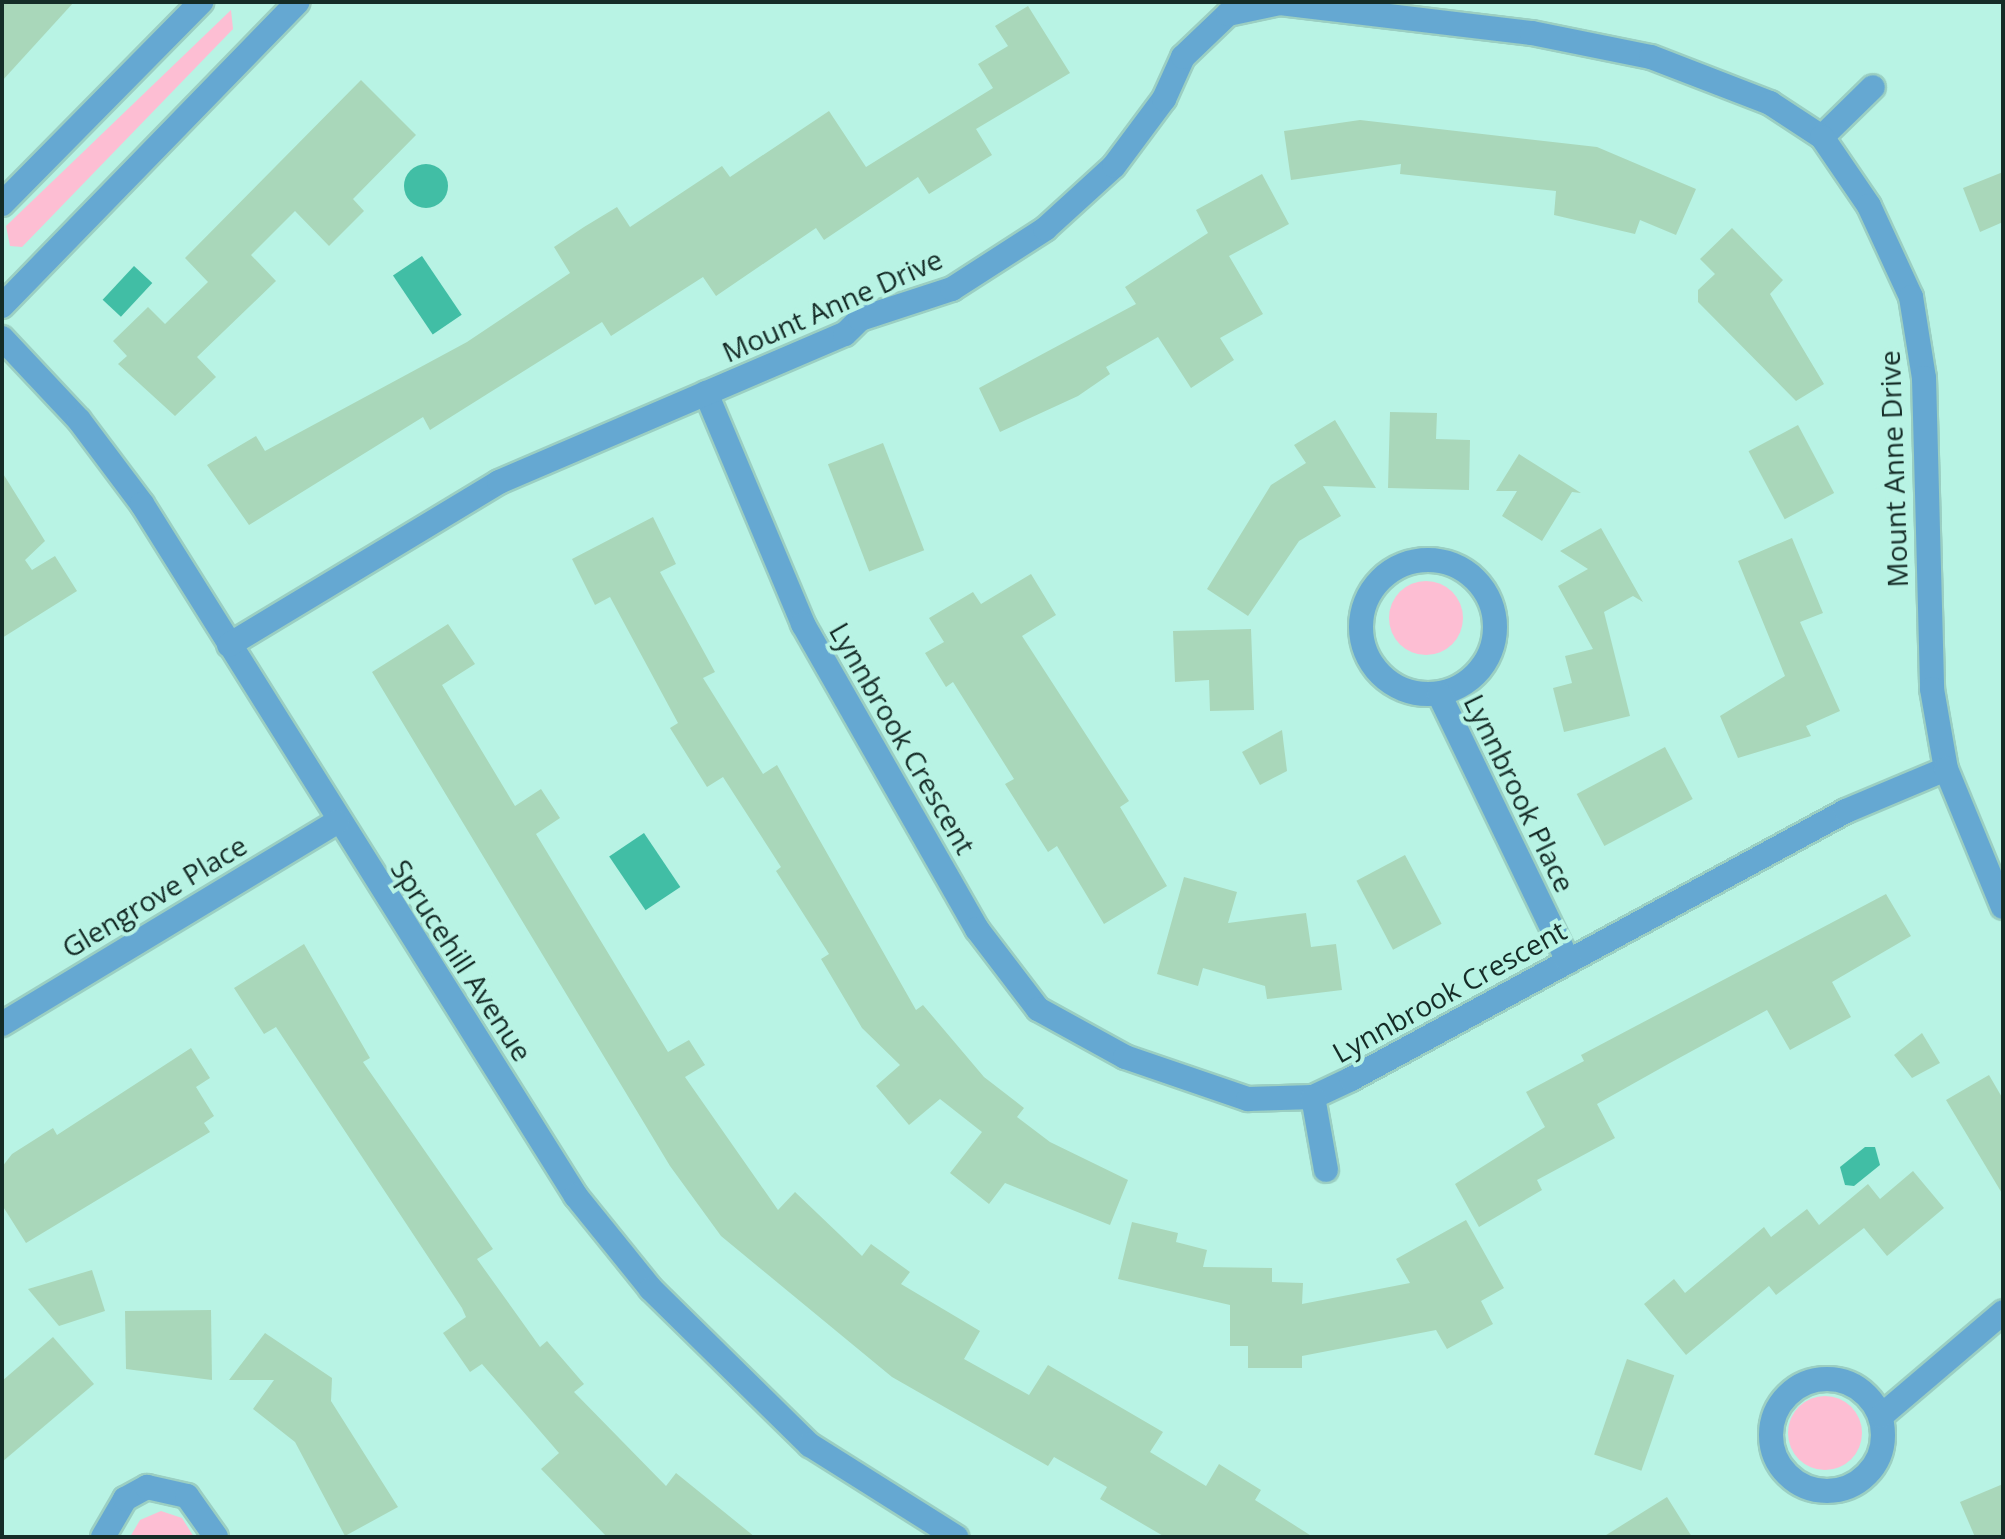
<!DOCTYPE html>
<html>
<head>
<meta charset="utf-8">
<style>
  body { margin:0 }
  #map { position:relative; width:2005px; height:1539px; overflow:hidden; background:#b8f3e4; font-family:"Open Sans",sans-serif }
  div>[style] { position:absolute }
  .green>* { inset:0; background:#fdbed3 }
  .round { border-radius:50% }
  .water>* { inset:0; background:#41bea5; transform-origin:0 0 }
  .building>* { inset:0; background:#a9d7ba; transform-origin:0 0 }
  .roads { filter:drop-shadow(2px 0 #9bcfc2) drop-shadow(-2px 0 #9bcfc2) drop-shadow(0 2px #9bcfc2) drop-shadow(0 -2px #9bcfc2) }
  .minor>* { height:24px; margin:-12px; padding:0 12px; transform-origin:12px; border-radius:12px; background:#65a8d2 }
  .minor>.ring { margin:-12px; padding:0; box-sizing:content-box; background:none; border:24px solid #65a8d2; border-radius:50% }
  span { translate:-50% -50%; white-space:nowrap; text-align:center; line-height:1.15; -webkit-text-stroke:8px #b8f3e4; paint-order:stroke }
  .street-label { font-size:28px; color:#152c27 }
  .frame { position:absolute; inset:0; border:4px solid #152c27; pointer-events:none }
</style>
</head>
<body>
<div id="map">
  <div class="green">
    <i style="clip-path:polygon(231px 10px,233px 29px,22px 247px,10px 246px,6px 226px)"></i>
    <i class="round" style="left:1389px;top:581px;width:74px;height:74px"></i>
    <i class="round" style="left:1788px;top:1396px;width:74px;height:74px"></i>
    <i style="clip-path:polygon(161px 1511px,182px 1518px,194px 1537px,130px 1537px,140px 1520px)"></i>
  </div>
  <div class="water">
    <i class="round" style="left:404px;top:164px;width:44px;height:44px"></i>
    <i style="left:422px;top:256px;width:71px;height:35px;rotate:56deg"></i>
    <i style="left:134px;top:266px;width:25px;height:46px;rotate:43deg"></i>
    <i style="left:644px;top:833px;width:65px;height:42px;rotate:56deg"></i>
    <i style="clip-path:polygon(1865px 1147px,1875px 1147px,1880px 1165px,1854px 1186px,1845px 1185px,1840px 1167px)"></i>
  </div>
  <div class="building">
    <i style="clip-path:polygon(2px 2px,74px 2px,2px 81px)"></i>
    <i style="clip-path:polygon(1028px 6px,1070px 73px,976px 129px,992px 155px,929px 194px,918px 177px,824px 240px,816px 228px,716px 296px,703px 277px,611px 336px,602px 322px,430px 430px,423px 417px,249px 525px,207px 465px,256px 436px,265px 451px,467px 342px,570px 273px,554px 247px,584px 227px,617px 207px,630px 227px,722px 166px,730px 177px,829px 111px,866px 167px,993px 88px,978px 64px,1008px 46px,995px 26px)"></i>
    <i style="clip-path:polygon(361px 80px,416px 135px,353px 199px,364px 211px,329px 246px,295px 211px,251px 255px,276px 281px,197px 357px,216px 377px,175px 416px,118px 364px,127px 356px,113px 341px,148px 307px,165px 324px,208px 282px,185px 258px)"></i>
    <i style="clip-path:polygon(1360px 120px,1597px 147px,1696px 189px,1676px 235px,1640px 220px,1635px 234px,1554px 215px,1556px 191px,1400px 174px,1401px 164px,1291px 180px,1284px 131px)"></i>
    <i style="clip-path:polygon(2003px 172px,2003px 222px,1980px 232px,1963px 188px)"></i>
    <i style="clip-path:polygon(1262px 174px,1289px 224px,1229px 256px,1263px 314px,1220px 338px,1234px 360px,1191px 388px,1158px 337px,1106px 367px,1110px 374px,1078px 396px,1000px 432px,979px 388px,1136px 304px,1125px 287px,1208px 233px,1196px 210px)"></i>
    <i style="clip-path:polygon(1732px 228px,1783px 280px,1770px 294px,1824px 384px,1796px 401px,1698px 302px,1698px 290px,1715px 274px,1700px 259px)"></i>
    <i style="clip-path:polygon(1390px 412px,1437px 413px,1436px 439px,1470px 440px,1469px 490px,1388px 488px)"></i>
    <i style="clip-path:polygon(1335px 420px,1376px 488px,1323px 486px,1341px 516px,1299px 541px,1248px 616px,1207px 589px,1271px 485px,1306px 463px,1294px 445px)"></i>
    <i style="left:1798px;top:425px;width:77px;height:56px;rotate:62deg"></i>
    <i style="left:883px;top:443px;width:115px;height:59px;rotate:69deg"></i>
    <i style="clip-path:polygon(1519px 454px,1581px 493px,1572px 492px,1542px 541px,1502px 516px,1517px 491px,1496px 491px)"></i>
    <i style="clip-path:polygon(2px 472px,45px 541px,25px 560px,32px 570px,55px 556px,77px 591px,2px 638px)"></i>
    <i style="clip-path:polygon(653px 517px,676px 564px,660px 572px,715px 672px,703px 678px,763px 774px,777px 765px,916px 1010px,923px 1005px,984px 1077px,1024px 1108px,1017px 1117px,1050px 1142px,1128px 1180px,1110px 1225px,1005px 1183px,989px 1204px,950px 1173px,982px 1132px,940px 1099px,909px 1125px,876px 1086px,900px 1065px,862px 1028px,821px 959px,829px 954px,776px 871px,781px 867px,723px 777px,707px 787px,670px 728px,678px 723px,610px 597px,595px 605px,572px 559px)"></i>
    <i style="clip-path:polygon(1601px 528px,1643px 602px,1633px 596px,1604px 612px,1630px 716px,1564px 732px,1553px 688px,1572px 683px,1565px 656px,1593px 649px,1558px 586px,1588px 569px,1560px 551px)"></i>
    <i style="clip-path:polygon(1792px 538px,1823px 613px,1800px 622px,1840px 711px,1806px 726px,1811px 736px,1738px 758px,1720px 716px,1785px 676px,1738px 561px)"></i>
    <i style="clip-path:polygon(1031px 574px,1056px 615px,1022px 636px,1129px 801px,1120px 807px,1167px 886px,1104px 924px,1057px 846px,1048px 852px,1005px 784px,1014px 779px,953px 682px,946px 687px,925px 653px,944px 642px,929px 618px,973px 592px,981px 604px)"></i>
    <i style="clip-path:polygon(448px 624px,475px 664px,442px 685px,515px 806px,541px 789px,560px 818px,536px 834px,668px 1052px,689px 1040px,705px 1065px,685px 1077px,778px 1210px,795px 1192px,862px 1256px,871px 1244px,910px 1272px,901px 1284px,980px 1331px,964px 1359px,1029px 1395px,1048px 1365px,1163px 1432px,1150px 1452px,1206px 1486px,1219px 1464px,1261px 1490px,1255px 1500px,1313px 1537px,1165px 1537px,1100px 1499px,1107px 1487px,1054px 1457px,1048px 1466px,892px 1377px,721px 1236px,670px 1166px,372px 672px)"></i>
    <i style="clip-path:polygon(1251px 629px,1254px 710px,1210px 711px,1209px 680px,1175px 682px,1173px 631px)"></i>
    <i style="clip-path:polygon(1282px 730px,1287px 771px,1260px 785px,1242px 752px)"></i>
    <i style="left:1665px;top:747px;width:59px;height:100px;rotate:62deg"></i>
    <i style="left:1405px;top:855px;width:78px;height:55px;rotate:62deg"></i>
    <i style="clip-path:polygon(1184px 877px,1237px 892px,1228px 923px,1306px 913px,1311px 947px,1336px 944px,1342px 990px,1267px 999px,1265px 986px,1203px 968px,1198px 986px,1157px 974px)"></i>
    <i style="clip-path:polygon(1886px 894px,1911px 936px,1832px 982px,1851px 1017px,1790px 1050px,1767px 1010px,1670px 1063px,1597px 1104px,1615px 1138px,1537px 1180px,1542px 1190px,1479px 1227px,1455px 1184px,1545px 1127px,1526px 1092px,1584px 1061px,1581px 1055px)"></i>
    <i style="clip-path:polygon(304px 944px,370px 1058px,363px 1062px,493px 1249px,477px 1259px,540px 1347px,547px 1341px,584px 1384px,574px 1392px,666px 1486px,676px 1473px,755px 1537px,607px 1537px,541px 1469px,559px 1453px,482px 1364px,470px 1372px,443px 1333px,466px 1317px,462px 1308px,276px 1027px,264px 1034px,234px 988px)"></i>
    <i style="clip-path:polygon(1922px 1033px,1940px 1063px,1912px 1078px,1894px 1055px)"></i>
    <i style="clip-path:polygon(191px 1048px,210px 1078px,196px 1087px,214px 1116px,204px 1123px,210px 1132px,26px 1243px,2px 1205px,2px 1167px,12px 1154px,53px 1128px,57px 1135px)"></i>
    <i style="clip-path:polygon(1989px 1075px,2003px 1099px,2003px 1195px,1946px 1100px)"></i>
    <i style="clip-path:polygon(1913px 1171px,1944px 1208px,1887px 1256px,1864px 1228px,1776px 1295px,1769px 1286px,1686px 1355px,1644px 1304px,1674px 1279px,1685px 1293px,1764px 1227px,1771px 1237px,1807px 1209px,1819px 1225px,1868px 1184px,1880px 1199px)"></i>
    <i style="clip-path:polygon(1466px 1220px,1504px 1288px,1481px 1301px,1493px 1324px,1447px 1349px,1436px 1330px,1302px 1356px,1302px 1368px,1248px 1368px,1248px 1346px,1230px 1346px,1230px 1305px,1118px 1279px,1132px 1222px,1178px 1233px,1176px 1242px,1207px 1250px,1203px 1267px,1272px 1268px,1272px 1282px,1303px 1283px,1302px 1304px,1410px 1283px,1396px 1259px)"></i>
    <i style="clip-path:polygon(92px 1270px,105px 1311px,59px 1326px,28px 1289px)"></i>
    <i style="clip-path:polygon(211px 1310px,212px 1380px,126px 1369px,125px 1311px)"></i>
    <i style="clip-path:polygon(265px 1333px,332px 1378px,331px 1401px,398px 1507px,345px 1536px,295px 1442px,253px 1409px,274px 1380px,229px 1380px)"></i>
    <i style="clip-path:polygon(53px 1337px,94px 1384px,2px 1462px,2px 1381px)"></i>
    <i style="left:1627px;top:1359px;width:50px;height:101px;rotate:19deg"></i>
    <i style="clip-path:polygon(2003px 1484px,2003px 1537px,1975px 1537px,1960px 1502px)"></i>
    <i style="clip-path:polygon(1667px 1497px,1692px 1537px,1603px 1537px)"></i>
  </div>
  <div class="roads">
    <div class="minor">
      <i style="left:1822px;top:137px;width:71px;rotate:-44.4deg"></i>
      <i style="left:2px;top:204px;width:284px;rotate:-45.4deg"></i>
      <i style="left:2px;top:306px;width:424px;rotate:-45.8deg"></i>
      <i style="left:2px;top:338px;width:112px;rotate:46.8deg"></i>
      <i style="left:79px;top:420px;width:105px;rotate:53.1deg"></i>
      <i style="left:142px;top:504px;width:817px;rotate:57.91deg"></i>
      <i style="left:576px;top:1196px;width:119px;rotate:51.1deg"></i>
      <i style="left:651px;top:1289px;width:223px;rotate:44.5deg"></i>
      <i style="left:810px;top:1445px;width:173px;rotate:32.2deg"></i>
      <i style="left:706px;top:393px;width:251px;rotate:67.2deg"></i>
      <i style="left:803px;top:624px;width:351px;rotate:60.3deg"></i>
      <i style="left:977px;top:929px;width:101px;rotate:52.7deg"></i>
      <i style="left:1038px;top:1009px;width:99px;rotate:28.9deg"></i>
      <i style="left:1125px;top:1057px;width:130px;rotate:18.9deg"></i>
      <i style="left:1248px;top:1099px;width:65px;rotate:-1.8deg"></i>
      <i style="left:1313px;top:1097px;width:42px;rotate:-25.3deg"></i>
      <i style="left:1351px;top:1079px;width:563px;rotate:-28.43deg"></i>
      <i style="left:1846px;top:811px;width:108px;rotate:-22.8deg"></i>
      <i class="ring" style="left:1361px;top:560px;width:110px;height:110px"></i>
      <i style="left:229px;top:645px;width:315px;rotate:-31.1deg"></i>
      <i style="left:499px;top:482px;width:376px;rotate:-23.2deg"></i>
      <i style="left:845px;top:334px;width:21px;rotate:-45deg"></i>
      <i style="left:860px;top:319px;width:97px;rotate:-18.1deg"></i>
      <i style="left:952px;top:289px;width:111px;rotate:-32.8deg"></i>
      <i style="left:1045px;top:229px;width:93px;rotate:-42.4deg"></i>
      <i style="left:1114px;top:166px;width:84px;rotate:-53.3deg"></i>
      <i style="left:1164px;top:99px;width:46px;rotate:-65.7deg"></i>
      <i style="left:1183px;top:57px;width:62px;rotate:-43.7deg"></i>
      <i style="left:1228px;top:14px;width:53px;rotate:-11.9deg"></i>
      <i style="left:1280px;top:3px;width:254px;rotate:6.8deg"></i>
      <i style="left:1532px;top:33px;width:121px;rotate:11.4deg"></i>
      <i style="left:1651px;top:57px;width:128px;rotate:21.1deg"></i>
      <i style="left:1770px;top:103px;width:62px;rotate:33.2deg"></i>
      <i style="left:1822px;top:137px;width:83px;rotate:55.7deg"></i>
      <i style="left:1869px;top:206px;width:100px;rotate:65.2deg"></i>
      <i style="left:1911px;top:297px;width:82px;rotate:80.9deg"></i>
      <i style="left:1924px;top:378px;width:311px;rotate:88.5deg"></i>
      <i style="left:1932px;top:689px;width:81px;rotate:80.1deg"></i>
      <i style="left:1946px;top:769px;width:149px;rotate:67.6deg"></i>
      <i style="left:1439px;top:694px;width:297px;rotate:64.2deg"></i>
      <i style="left:2px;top:1024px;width:391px;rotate:-31.1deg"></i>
      <i style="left:1313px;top:1097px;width:74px;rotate:79.9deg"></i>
      <i class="ring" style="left:1771px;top:1379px;width:88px;height:88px"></i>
      <i style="left:1881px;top:1416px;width:160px;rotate:-40.4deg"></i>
      <i style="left:103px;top:1537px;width:44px;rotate:-59.9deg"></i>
      <i style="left:125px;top:1499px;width:25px;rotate:-29deg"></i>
      <i style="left:147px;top:1487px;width:41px;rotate:12.7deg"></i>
      <i style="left:187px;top:1496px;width:50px;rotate:54.7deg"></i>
    </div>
  </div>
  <div class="street-label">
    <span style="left:832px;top:305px;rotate:-24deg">Mount Anne Drive</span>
    <span style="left:1893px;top:469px;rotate:-92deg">Mount Anne Drive</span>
    <span style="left:903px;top:738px;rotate:60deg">Lynnbrook Crescent</span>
    <span style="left:1520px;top:793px;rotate:64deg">Lynnbrook Place</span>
    <span style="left:154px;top:896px;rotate:-31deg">Glengrove Place</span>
    <span style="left:462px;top:960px;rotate:57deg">Sprucehill Avenue</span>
    <span style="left:1449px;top:991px;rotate:-29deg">Lynnbrook Crescent</span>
  </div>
  <div class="frame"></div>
</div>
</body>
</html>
